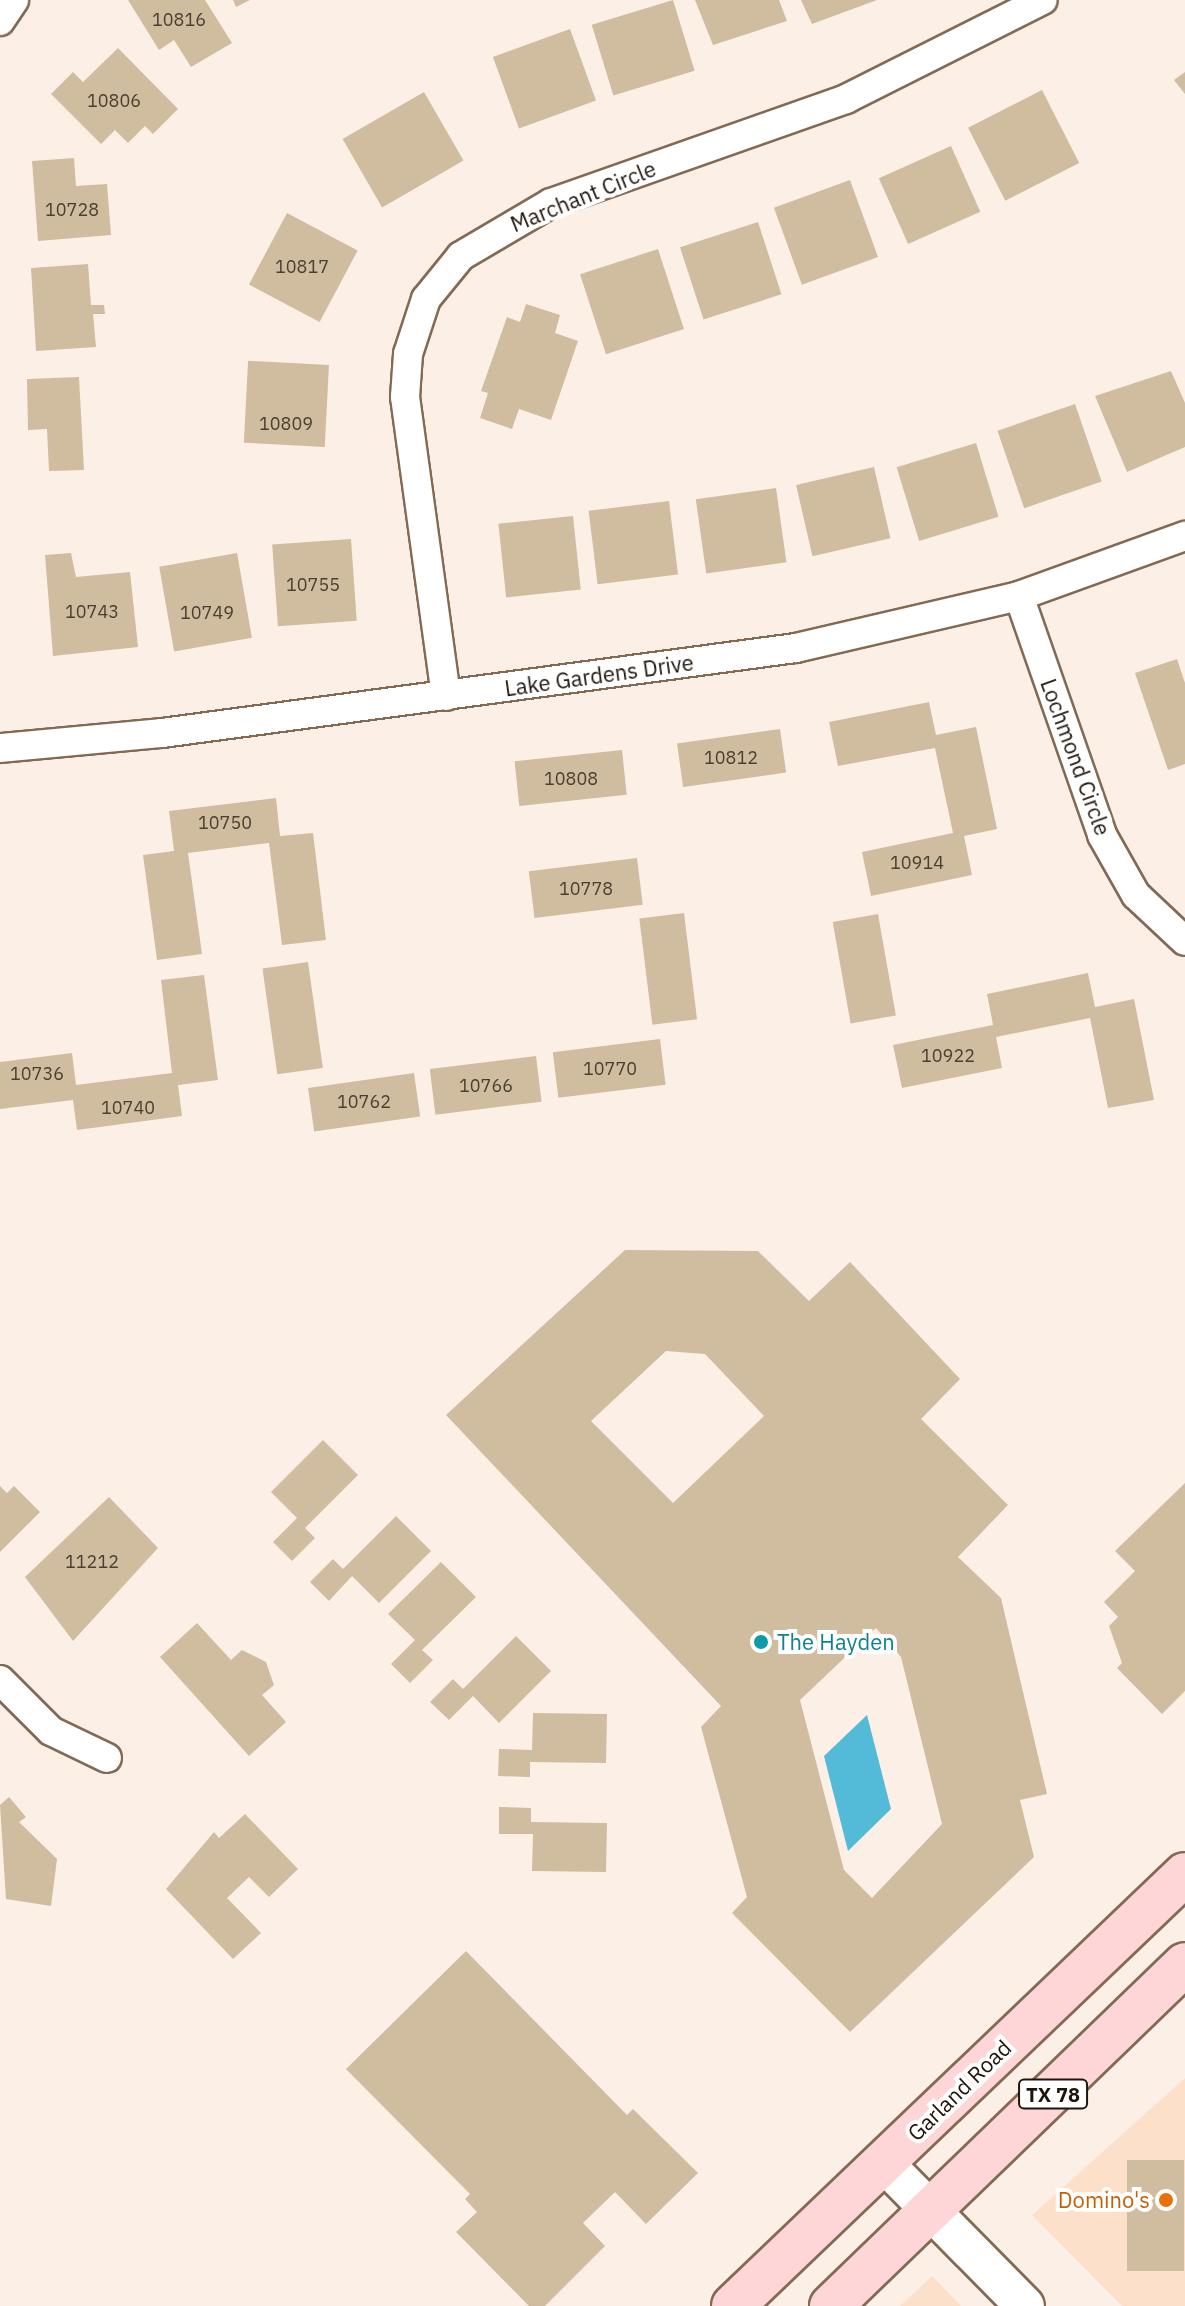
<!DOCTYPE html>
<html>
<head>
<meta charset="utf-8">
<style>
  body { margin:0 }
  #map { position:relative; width:1185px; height:2306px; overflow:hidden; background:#fcf0e6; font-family:"IBM Plex Sans",sans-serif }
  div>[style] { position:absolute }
  .built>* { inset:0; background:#fce0c9 }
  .water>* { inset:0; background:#53bad8 }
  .building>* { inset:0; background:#d0bc9f; transform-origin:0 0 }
  .roads { filter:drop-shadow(2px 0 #826a54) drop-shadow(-2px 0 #826a54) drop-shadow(0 2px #826a54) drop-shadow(0 -2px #826a54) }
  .street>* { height:28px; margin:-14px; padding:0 14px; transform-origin:14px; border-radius:14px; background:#fff }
  .secondary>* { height:38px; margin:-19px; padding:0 19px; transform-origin:19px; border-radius:19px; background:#fff }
  .primary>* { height:42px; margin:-21px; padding:0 21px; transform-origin:21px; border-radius:21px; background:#fed6d7 }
  .dots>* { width:22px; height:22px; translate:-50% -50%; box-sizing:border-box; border:4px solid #fff; border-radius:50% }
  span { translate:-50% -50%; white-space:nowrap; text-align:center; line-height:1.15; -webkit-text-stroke:8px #fff; paint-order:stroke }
  .number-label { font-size:18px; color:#4b3f32 }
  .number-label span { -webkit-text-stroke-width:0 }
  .shield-label span { padding:2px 6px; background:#fff; border:2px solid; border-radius:6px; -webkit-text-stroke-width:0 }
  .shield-label { font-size:20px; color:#1f150d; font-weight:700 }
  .street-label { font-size:22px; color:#1f150d }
  .culture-label { font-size:22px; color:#0d838f }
  .left { translate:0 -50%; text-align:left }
  .food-label { font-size:22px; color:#c56008 }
  .right { translate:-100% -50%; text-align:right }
</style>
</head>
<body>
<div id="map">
  <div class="built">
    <i style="clip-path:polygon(1185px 2078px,1185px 2306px,1122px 2306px,1032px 2215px)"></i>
    <i style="clip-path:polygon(932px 2276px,961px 2306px,900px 2306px)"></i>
  </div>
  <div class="water">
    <i style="clip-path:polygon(867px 1715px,891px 1809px,848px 1851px,824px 1756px)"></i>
  </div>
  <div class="building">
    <i style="clip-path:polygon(128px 0,205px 0,232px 43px,191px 67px,174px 40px,159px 50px)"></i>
    <i style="clip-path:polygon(233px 0,250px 0,236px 7px)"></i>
    <i style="left:673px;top:0;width:74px;height:85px;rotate:73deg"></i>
    <i style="clip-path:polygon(695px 0,779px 0,787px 21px,713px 45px)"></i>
    <i style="clip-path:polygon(801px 0,877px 0,812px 24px)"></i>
    <i style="left:570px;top:29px;width:76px;height:82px;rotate:70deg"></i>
    <i style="clip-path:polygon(118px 48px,178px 109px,153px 134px,145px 126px,128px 143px,115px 130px,101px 144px,51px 94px,73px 72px,83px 82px)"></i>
    <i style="clip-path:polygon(1185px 72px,1185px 94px,1174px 80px)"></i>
    <i style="left:1042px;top:90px;width:82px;height:83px;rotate:63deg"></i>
    <i style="left:424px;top:92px;width:79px;height:94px;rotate:60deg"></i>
    <i style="left:951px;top:146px;width:72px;height:79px;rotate:66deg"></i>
    <i style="clip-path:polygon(74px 158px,76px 186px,107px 184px,111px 235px,38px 241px,32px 161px)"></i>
    <i style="left:850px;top:180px;width:82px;height:81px;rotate:70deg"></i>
    <i style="left:287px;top:213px;width:80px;height:81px;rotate:28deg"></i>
    <i style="left:758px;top:222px;width:76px;height:82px;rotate:72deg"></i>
    <i style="left:658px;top:249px;width:84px;height:82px;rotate:72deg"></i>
    <i style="clip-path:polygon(88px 264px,91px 305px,104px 305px,105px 314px,93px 314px,96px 347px,36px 351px,31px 268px)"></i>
    <i style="clip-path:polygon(526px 304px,560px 315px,555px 333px,578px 341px,551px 420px,519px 409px,512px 429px,480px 418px,488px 393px,481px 391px,507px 317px,520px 322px)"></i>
    <i style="left:329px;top:365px;width:82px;height:81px;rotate:93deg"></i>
    <i style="clip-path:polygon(1171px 371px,1185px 403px,1185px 447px,1127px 472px,1095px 396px)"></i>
    <i style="clip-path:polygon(79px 377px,84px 470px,49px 471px,47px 429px,28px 430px,27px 379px)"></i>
    <i style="left:1075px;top:404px;width:82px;height:82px;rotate:71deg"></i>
    <i style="left:976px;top:443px;width:77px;height:83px;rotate:73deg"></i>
    <i style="left:874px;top:467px;width:73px;height:80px;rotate:77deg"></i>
    <i style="left:776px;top:488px;width:75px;height:81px;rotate:82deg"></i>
    <i style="left:669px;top:501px;width:74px;height:81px;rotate:83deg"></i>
    <i style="left:573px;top:516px;width:74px;height:75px;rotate:84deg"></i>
    <i style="left:351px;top:539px;width:82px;height:79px;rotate:86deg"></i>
    <i style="clip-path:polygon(71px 553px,76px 577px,130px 572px,138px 647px,53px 656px,45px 555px)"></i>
    <i style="left:237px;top:553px;width:86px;height:79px;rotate:80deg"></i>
    <i style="clip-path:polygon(1177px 659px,1185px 683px,1185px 764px,1168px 770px,1135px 673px)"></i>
    <i style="clip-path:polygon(929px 702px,936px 735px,976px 727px,997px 829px,964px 836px,972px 875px,871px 896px,862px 852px,953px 833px,935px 748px,838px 766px,829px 722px)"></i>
    <i style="left:780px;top:729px;width:44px;height:104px;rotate:82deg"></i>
    <i style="left:622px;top:750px;width:45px;height:108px;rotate:84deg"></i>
    <i style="clip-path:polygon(276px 798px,280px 836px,313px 833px,326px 940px,282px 945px,269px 843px,188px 853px,202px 954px,157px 960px,143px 855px,174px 851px,169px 811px)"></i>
    <i style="left:637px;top:858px;width:47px;height:109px;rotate:83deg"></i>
    <i style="left:684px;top:913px;width:107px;height:45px;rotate:83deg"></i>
    <i style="left:878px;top:914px;width:103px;height:46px;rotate:80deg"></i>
    <i style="left:308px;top:962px;width:107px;height:46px;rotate:82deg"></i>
    <i style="clip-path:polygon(1088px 973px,1095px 1007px,1134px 999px,1154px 1100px,1108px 1108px,1090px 1018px,996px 1037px,1002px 1068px,902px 1088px,893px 1045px,993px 1025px,987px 994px)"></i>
    <i style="clip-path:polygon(204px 975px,218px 1080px,178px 1085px,182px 1116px,77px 1130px,73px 1100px,0 1109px,0 1062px,72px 1053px,76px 1085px,172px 1073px,161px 980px)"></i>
    <i style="left:660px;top:1039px;width:46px;height:108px;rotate:83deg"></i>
    <i style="left:536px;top:1056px;width:46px;height:107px;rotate:83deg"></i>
    <i style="left:414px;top:1073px;width:44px;height:107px;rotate:82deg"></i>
    <i style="clip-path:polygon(evenodd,625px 1250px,758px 1251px,809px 1301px,850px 1262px,960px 1379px,921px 1419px,1008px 1505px,958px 1557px,1001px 1598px,1047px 1794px,1020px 1800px,1034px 1857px,850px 2032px,732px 1913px,747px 1897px,701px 1727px,721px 1706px,446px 1415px,625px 1250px,666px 1351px,705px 1354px,764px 1416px,673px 1503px,591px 1421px,666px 1351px,625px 1250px,876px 1628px,901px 1657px,942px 1824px,872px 1898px,844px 1870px,800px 1700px,876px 1628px)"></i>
    <i style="clip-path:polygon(323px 1440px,358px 1475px,305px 1528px,315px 1538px,292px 1561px,273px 1542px,297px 1518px,271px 1492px)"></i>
    <i style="clip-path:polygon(1185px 1483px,1185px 1691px,1162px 1714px,1117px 1668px,1122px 1663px,1109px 1626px,1118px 1617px,1104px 1602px,1135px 1571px,1115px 1551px)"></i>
    <i style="clip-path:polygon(0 1486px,7px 1493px,14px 1486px,40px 1512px,0 1552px)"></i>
    <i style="clip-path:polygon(109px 1497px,158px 1548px,73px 1641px,25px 1577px)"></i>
    <i style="clip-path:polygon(396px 1516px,431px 1551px,379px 1603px,352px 1576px,329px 1601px,310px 1582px,333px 1559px,343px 1569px)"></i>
    <i style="clip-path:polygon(441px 1562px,476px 1597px,422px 1650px,433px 1660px,410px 1683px,391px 1664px,415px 1640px,388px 1614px)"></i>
    <i style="clip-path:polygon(197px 1623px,231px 1660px,242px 1650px,266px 1662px,274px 1685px,262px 1695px,286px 1722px,249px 1756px,160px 1657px)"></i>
    <i style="clip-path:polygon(516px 1636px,551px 1671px,499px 1723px,473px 1696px,449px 1720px,430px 1702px,453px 1679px,463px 1689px)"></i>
    <i style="clip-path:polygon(533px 1713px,607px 1714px,606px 1763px,530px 1762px,530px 1777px,498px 1776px,499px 1749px,532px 1750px)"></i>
    <i style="clip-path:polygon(9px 1797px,26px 1817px,19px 1822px,57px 1859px,51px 1906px,6px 1899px,0 1805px)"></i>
    <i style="clip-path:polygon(499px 1807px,531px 1808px,531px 1822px,607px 1823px,606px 1872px,532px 1871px,533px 1834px,499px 1834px)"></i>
    <i style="clip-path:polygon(245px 1814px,298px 1869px,269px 1897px,249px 1877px,227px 1898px,261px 1933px,233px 1959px,166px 1889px,214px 1832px,219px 1838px)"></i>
    <i style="clip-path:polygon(466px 1951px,627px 2115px,633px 2109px,698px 2173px,646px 2224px,615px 2192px,583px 2223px,605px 2246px,545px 2306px,529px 2306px,456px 2232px,477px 2212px,465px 2199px,470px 2194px,346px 2069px)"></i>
    <i style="left:1127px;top:2160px;width:57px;height:111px"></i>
  </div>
  <div class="roads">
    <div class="street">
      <i style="left:0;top:21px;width:25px;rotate:-56deg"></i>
      <i style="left:1019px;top:596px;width:253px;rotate:70.8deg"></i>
      <i style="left:1102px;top:835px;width:69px;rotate:60.5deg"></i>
      <i style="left:1136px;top:895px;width:67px;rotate:43.2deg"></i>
      <i style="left:446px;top:696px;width:302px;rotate:-97.8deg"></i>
      <i style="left:405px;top:397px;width:43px;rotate:-86deg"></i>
      <i style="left:408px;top:354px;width:58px;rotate:-71.9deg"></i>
      <i style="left:426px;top:299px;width:55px;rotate:-50.9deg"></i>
      <i style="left:461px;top:256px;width:104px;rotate:-30.5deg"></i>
      <i style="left:551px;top:203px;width:313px;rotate:-19.4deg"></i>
      <i style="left:846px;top:99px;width:220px;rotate:-26.7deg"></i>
      <i style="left:0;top:748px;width:163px;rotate:-5.3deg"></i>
      <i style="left:162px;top:733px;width:640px;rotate:-7.64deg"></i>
      <i style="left:796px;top:648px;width:229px;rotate:-13.1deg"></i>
      <i style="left:1019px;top:596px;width:177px;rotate:-19.9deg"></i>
      <i style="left:0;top:1680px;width:72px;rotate:45deg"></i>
      <i style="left:51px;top:1731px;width:62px;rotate:25.7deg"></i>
    </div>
    <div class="secondary">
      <i style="left:883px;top:2162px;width:202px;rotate:45.4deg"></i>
    </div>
    <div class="primary">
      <i style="left:733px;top:2306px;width:625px;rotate:-43.7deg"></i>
      <i style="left:831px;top:2306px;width:492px;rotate:-44deg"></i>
    </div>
  </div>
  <div class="dots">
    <i style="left:761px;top:1642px;background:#0f9aa8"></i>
    <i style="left:1166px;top:2200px;background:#e8710a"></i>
  </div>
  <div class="number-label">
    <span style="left:179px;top:20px">10816</span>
    <span style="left:114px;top:101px">10806</span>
    <span style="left:72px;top:210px">10728</span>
    <span style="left:302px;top:267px">10817</span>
    <span style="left:286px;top:424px">10809</span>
    <span style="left:313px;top:585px">10755</span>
    <span style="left:92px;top:612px">10743</span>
    <span style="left:207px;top:613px">10749</span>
    <span style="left:731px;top:758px">10812</span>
    <span style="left:571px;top:779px">10808</span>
    <span style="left:225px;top:823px">10750</span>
    <span style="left:917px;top:863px">10914</span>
    <span style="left:586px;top:889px">10778</span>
    <span style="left:948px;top:1056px">10922</span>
    <span style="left:610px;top:1069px">10770</span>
    <span style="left:37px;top:1074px">10736</span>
    <span style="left:486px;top:1086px">10766</span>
    <span style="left:364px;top:1102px">10762</span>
    <span style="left:128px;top:1108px">10740</span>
    <span style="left:92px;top:1562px">11212</span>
  </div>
  <div class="shield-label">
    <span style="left:1053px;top:2094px">TX 78</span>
  </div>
  <div class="street-label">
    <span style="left:583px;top:196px;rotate:-22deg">Marchant Circle</span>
    <span style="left:599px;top:675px;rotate:-8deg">Lake Gardens Drive</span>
    <span style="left:1076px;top:757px;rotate:70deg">Lochmond Circle</span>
    <span style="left:959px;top:2090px;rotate:-44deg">Garland Road</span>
  </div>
  <div class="culture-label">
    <span class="left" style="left:777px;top:1642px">The Hayden</span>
  </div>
  <div class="food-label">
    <span class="right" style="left:1150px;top:2200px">Domino's</span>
  </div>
</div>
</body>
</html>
